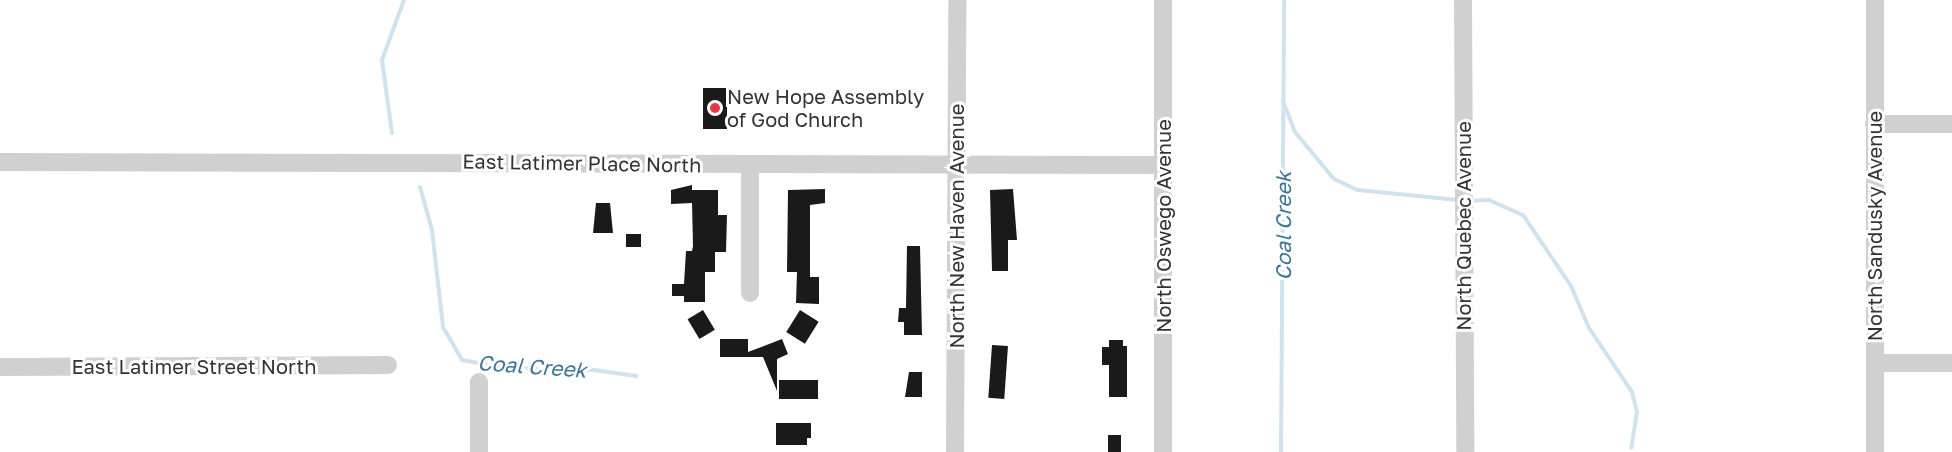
<!DOCTYPE html>
<html>
<head>
<meta charset="utf-8">
<style>
  body { margin:0 }
  #map { position:relative; width:1952px; height:452px; overflow:hidden; background:#fff; font-family:"Golos Text",sans-serif }
  div>[style] { position:absolute }
  .stream>* { height:4px; margin:-2px; padding:0 2px; transform-origin:2px; border-radius:2px; background:#cfe2ee }
  .building>* { inset:0; background:#1a1a1a; transform-origin:0 0 }
  .minor>* { height:18px; margin:-9px; padding:0 9px; transform-origin:9px; border-radius:9px; background:#d0d0d0 }
  .dots>* { width:16px; height:16px; translate:-50% -50%; box-sizing:border-box; border:3px solid #fff; border-radius:50% }
  span { translate:-50% -50%; white-space:nowrap; text-align:center; line-height:1.15; -webkit-text-stroke:6px #fff; paint-order:stroke }
  .poi-label { font-size:20px; color:#333 }
  .left { translate:0 -50%; text-align:left }
  .street-label { font-size:20px; color:#333 }
  .water-label { font-size:21px; color:#3f7597; font-style:italic }
</style>
</head>
<body>
<div id="map">
  <div class="stream">
    <i style="left:1283px;top:101px;width:33px;rotate:69deg"></i>
    <i style="left:1295px;top:132px;width:61px;rotate:50.3deg"></i>
    <i style="left:1334px;top:179px;width:26px;rotate:25deg"></i>
    <i style="left:1358px;top:190px;width:100px;rotate:5.7deg"></i>
    <i style="left:392px;top:133px;width:74px;rotate:-97.8deg"></i>
    <i style="left:382px;top:60px;width:64px;rotate:-69.9deg"></i>
    <i style="left:420px;top:187px;width:45px;rotate:74.4deg"></i>
    <i style="left:432px;top:230px;width:98px;rotate:83.5deg"></i>
    <i style="left:443px;top:327px;width:38px;rotate:60deg"></i>
    <i style="left:462px;top:360px;width:44px;rotate:10.5deg"></i>
    <i style="left:505px;top:368px;width:89px;rotate:1.3deg"></i>
    <i style="left:594px;top:370px;width:43px;rotate:7.9deg"></i>
    <i style="left:1468px;top:201px;width:21px;rotate:-3deg"></i>
    <i style="left:1489px;top:200px;width:37px;rotate:24deg"></i>
    <i style="left:1523px;top:215px;width:86px;rotate:55.9deg"></i>
    <i style="left:1571px;top:286px;width:46px;rotate:66.8deg"></i>
    <i style="left:1589px;top:328px;width:77px;rotate:56.1deg"></i>
    <i style="left:1632px;top:392px;width:21px;rotate:76deg"></i>
    <i style="left:1637px;top:412px;width:36px;rotate:99deg"></i>
    <i style="left:1281px;top:452px;width:452px;rotate:-89.6deg"></i>
  </div>
  <div class="building">
    <i style="left:703px;top:88px;width:24px;height:41px"></i>
    <i style="clip-path:polygon(692px 185px,692px 190px,718px 190px,718px 215px,727px 215px,726px 252px,715px 252px,715px 272px,705px 272px,705px 302px,684px 302px,684px 296px,672px 296px,672px 284px,684px 284px,686px 251px,692px 251px,693px 246px,692px 203px,671px 204px,671px 190px)"></i>
    <i style="clip-path:polygon(825px 189px,825px 203px,810px 205px,810px 277px,819px 277px,819px 304px,796px 303px,797px 272px,787px 272px,788px 190px)"></i>
    <i style="clip-path:polygon(1013px 189px,1017px 240px,1008px 240px,1008px 271px,992px 271px,990px 190px)"></i>
    <i style="clip-path:polygon(596px 203px,610px 203px,613px 233px,593px 233px)"></i>
    <i style="left:626px;top:234px;width:15px;height:13px"></i>
    <i style="clip-path:polygon(907px 246px,920px 246px,922px 335px,904px 335px,904px 322px,898px 322px,899px 308px,906px 308px)"></i>
    <i style="left:703px;top:310px;width:23px;height:18px;rotate:59deg"></i>
    <i style="left:800px;top:310px;width:22px;height:26px;rotate:32deg"></i>
    <i style="clip-path:polygon(720px 339px,748px 339px,748px 352px,782px 339px,788px 354px,777px 359px,777px 391px,763px 357px,720px 357px)"></i>
    <i style="clip-path:polygon(1109px 340px,1123px 340px,1123px 346px,1127px 346px,1127px 397px,1109px 397px,1109px 365px,1102px 365px,1102px 347px,1109px 347px)"></i>
    <i style="left:992px;top:345px;width:16px;height:53px;rotate:4deg"></i>
    <i style="clip-path:polygon(909px 372px,922px 372px,922px 397px,905px 397px)"></i>
    <i style="left:779px;top:380px;width:39px;height:19px"></i>
    <i style="clip-path:polygon(776px 423px,811px 423px,811px 438px,807px 438px,807px 445px,776px 445px)"></i>
    <i style="left:1108px;top:435px;width:13px;height:17px"></i>
  </div>
  <div class="minor">
    <i style="left:1163px;top:0;width:452px;rotate:90deg"></i>
    <i style="left:1463px;top:0;width:452px;rotate:89.7deg"></i>
    <i style="left:1875px;top:0;width:452px;rotate:90deg"></i>
    <i style="left:1874px;top:124px;width:78px"></i>
    <i style="left:0;top:162px;width:1163px;rotate:0.15deg"></i>
    <i style="left:750px;top:293px;width:127px;rotate:-90deg"></i>
    <i style="left:1875px;top:363px;width:77px"></i>
    <i style="left:0;top:367px;width:388px;rotate:-0.3deg"></i>
    <i style="left:479px;top:452px;width:70px;rotate:-90deg"></i>
    <i style="left:955px;top:452px;width:452px;rotate:-89.7deg"></i>
  </div>
  <div class="dots">
    <i style="left:715px;top:108px;background:#e63946"></i>
  </div>
  <div class="poi-label">
    <span class="left" style="left:727px;top:108px">New Hope Assembly<br>of God Church</span>
  </div>
  <div class="street-label">
    <span style="left:582px;top:163px;rotate:1deg">East Latimer Place North</span>
    <span style="left:956px;top:226px;rotate:-90deg">North New Haven Avenue</span>
    <span style="left:1163px;top:226px;rotate:-90deg">North Oswego Avenue</span>
    <span style="left:1463px;top:226px;rotate:-90deg">North Quebec Avenue</span>
    <span style="left:1874px;top:226px;rotate:-90deg">North Sandusky Avenue</span>
    <span style="left:194px;top:366px">East Latimer Street North</span>
  </div>
  <div class="water-label">
    <span style="left:1283px;top:226px;rotate:-90deg">Coal Creek</span>
    <span style="left:532px;top:366px;rotate:4deg">Coal Creek</span>
  </div>
</div>
</body>
</html>
